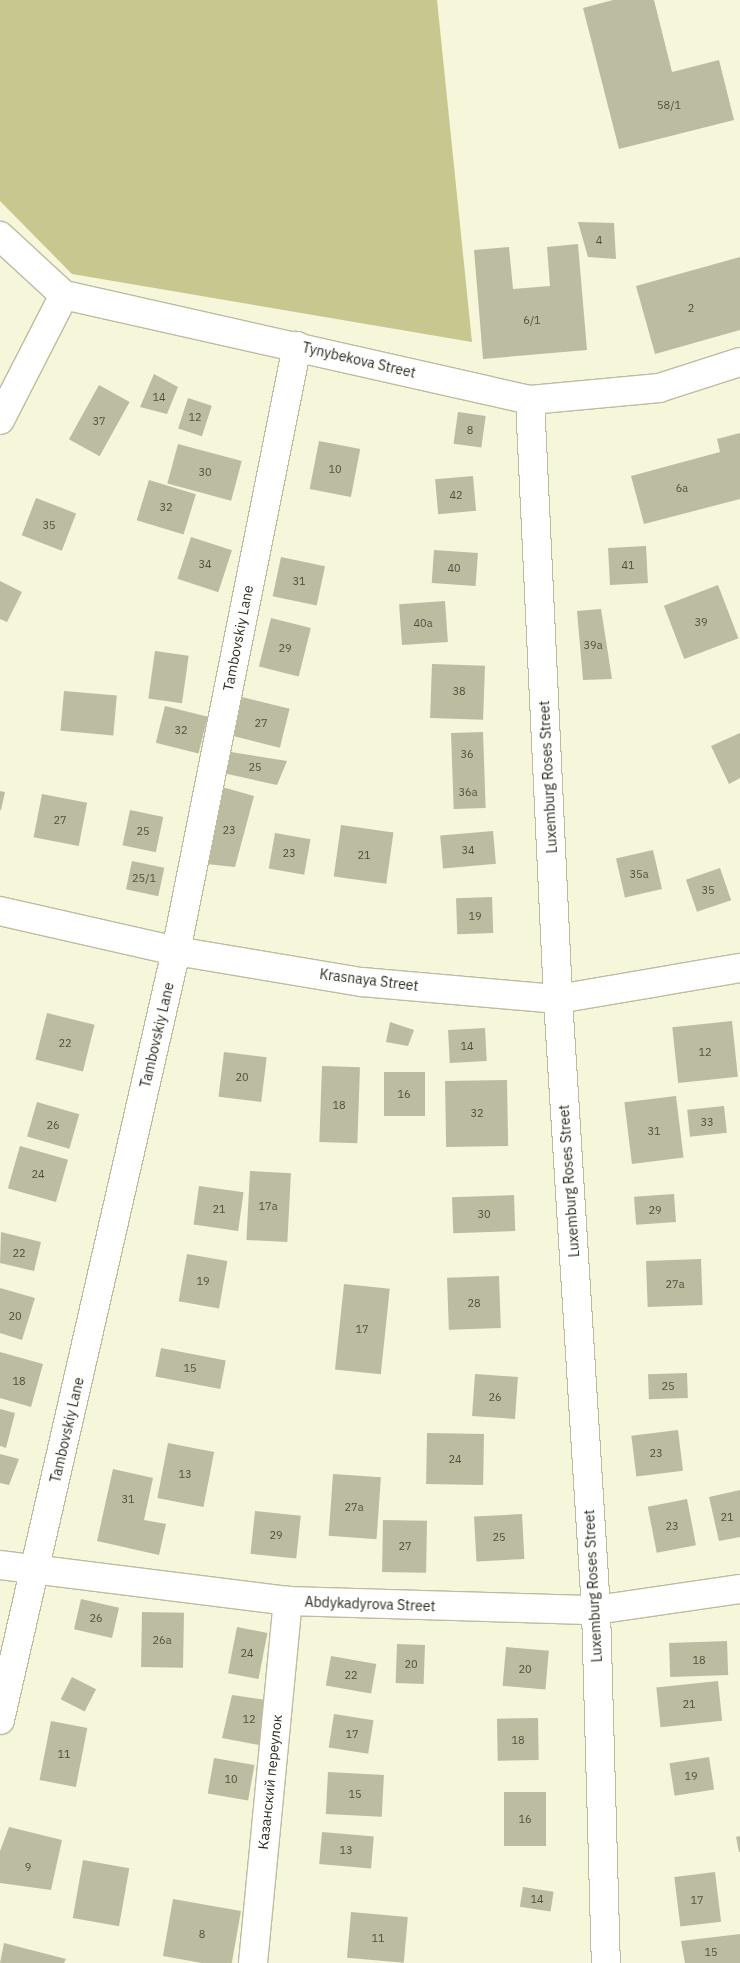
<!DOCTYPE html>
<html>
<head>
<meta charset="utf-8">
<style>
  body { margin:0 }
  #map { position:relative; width:740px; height:1963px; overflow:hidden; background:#f6f6da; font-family:"IBM Plex Sans",sans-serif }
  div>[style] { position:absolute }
  .green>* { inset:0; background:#c8c78f }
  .building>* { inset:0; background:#bcbca1; transform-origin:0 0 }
  .roads { filter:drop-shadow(1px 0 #bdbca1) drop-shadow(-1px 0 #bdbca1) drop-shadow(0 1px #bdbca1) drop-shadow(0 -1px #bdbca1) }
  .street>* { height:28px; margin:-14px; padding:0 14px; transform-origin:14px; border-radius:14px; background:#fff }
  span { translate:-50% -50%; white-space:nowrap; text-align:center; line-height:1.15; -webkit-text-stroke:4px #fff; paint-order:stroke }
  .number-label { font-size:11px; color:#4f4f40 }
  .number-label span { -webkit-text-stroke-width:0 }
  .street-label { font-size:14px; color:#2b2b20 }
</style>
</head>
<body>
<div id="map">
  <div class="green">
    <i style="clip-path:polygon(0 0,437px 0,472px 342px,72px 274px,0 201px)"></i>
  </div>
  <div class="building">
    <i style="clip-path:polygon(613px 0,654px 0,672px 72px,719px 60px,734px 120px,619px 149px,583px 8px)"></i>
    <i style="clip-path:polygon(578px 222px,614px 223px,616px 259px,588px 257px)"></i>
    <i style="clip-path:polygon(578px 244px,587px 350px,483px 359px,474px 250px,509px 247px,513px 289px,550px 286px,547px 247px)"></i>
    <i style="clip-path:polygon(740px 257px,740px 330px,655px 354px,636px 286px)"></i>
    <i style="clip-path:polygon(154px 374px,178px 387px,167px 414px,140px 407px)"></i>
    <i style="left:99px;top:385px;width:35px;height:62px;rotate:29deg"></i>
    <i style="left:188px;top:398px;width:25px;height:32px;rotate:18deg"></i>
    <i style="left:458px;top:412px;width:28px;height:32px;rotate:8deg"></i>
    <i style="clip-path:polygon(740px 433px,740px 499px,644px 524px,631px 476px,720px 452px,717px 439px)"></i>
    <i style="left:319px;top:441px;width:42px;height:49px;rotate:11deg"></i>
    <i style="left:178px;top:444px;width:66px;height:41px;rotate:15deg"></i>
    <i style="left:473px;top:476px;width:35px;height:38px;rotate:85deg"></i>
    <i style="left:149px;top:480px;width:49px;height:42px;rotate:17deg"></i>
    <i style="left:36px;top:498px;width:43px;height:40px;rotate:21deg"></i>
    <i style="left:191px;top:537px;width:43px;height:44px;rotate:18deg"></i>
    <i style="left:646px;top:546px;width:37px;height:38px;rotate:87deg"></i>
    <i style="left:434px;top:550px;width:44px;height:33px;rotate:4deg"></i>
    <i style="left:281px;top:557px;width:45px;height:40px;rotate:12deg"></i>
    <i style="clip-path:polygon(0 581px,22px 592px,7px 622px,0 619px)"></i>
    <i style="left:718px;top:585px;width:57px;height:58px;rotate:69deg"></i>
    <i style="left:445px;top:601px;width:41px;height:46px;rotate:86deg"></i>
    <i style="clip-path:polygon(601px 609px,612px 679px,583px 680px,577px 611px)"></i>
    <i style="left:271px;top:618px;width:41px;height:50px;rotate:14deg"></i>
    <i style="left:155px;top:651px;width:34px;height:48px;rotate:8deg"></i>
    <i style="left:432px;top:664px;width:53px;height:54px;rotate:2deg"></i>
    <i style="left:64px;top:691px;width:53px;height:40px;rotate:5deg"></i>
    <i style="left:242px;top:697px;width:49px;height:40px;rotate:14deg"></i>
    <i style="left:165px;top:706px;width:44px;height:38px;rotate:14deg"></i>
    <i style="left:483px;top:732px;width:76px;height:32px;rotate:88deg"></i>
    <i style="clip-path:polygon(740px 733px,740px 778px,729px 784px,711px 746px)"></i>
    <i style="clip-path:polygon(231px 752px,287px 761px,277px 785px,223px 773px)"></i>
    <i style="clip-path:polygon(222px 787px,254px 796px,235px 867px,206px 864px)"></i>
    <i style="clip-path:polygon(0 791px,5px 792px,1px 810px,0 810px)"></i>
    <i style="left:42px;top:794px;width:46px;height:44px;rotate:11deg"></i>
    <i style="left:130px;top:810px;width:34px;height:36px;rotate:12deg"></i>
    <i style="left:341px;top:825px;width:53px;height:52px;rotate:8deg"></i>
    <i style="left:493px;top:831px;width:33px;height:53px;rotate:85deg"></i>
    <i style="left:275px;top:833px;width:36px;height:36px;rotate:10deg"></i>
    <i style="left:653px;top:850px;width:40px;height:38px;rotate:77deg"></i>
    <i style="left:132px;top:861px;width:33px;height:29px;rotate:12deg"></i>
    <i style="left:720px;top:868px;width:34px;height:36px;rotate:71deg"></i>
    <i style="left:492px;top:897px;width:36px;height:36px;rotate:88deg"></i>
    <i style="left:47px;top:1013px;width:49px;height:48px;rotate:14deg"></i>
    <i style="left:732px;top:1021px;width:56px;height:60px;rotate:84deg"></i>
    <i style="clip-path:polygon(390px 1022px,414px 1030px,408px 1046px,386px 1042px)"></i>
    <i style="left:485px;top:1028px;width:33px;height:37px;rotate:87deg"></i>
    <i style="left:224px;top:1052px;width:43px;height:45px;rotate:7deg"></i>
    <i style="left:322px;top:1066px;width:38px;height:76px;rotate:2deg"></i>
    <i style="left:384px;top:1072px;width:41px;height:44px"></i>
    <i style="left:507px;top:1080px;width:66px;height:62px;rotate:89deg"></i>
    <i style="left:676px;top:1096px;width:62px;height:52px;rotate:83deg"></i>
    <i style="left:37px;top:1102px;width:44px;height:36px;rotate:16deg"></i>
    <i style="left:724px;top:1106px;width:27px;height:37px;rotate:84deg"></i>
    <i style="left:20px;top:1146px;width:50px;height:44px;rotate:16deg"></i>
    <i style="left:250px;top:1171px;width:41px;height:69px;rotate:3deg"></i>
    <i style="left:199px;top:1186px;width:45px;height:39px;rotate:8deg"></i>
    <i style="left:674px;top:1194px;width:28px;height:40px;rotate:86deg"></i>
    <i style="left:514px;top:1195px;width:36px;height:62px;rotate:88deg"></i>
    <i style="clip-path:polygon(1px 1232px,41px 1242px,34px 1271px,0 1263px)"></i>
    <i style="left:187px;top:1254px;width:41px;height:48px;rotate:10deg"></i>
    <i style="left:701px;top:1259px;width:46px;height:55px;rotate:88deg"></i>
    <i style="left:499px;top:1276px;width:52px;height:52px;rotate:88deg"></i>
    <i style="left:344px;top:1284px;width:46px;height:86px;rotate:6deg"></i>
    <i style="clip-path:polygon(0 1288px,35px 1298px,22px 1340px,0 1333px)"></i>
    <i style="left:161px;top:1348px;width:66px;height:29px;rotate:11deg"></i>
    <i style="clip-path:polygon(0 1352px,43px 1364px,31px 1407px,0 1398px)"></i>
    <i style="left:687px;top:1373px;width:25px;height:39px;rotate:88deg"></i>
    <i style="left:475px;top:1374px;width:43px;height:42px;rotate:4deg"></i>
    <i style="clip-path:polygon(0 1409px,15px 1413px,6px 1448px,0 1446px)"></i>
    <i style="left:678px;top:1430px;width:41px;height:47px;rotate:83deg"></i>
    <i style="left:427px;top:1433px;width:57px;height:51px;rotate:1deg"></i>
    <i style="left:168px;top:1443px;width:47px;height:56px;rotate:11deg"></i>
    <i style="clip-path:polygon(0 1454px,19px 1459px,9px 1485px,0 1483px)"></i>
    <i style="clip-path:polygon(113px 1469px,153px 1478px,144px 1520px,166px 1524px,159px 1555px,97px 1541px)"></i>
    <i style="left:333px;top:1474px;width:48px;height:62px;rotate:4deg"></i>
    <i style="clip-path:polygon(740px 1490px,740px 1537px,719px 1541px,709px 1497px)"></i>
    <i style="left:687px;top:1499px;width:47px;height:40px;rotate:79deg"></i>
    <i style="left:255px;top:1511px;width:46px;height:43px;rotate:6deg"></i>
    <i style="left:522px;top:1514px;width:45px;height:48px;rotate:87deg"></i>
    <i style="left:383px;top:1520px;width:44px;height:52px;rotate:1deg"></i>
    <i style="left:81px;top:1599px;width:39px;height:31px;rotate:13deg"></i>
    <i style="left:142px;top:1612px;width:42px;height:55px;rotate:1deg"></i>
    <i style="left:237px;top:1627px;width:31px;height:47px;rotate:11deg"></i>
    <i style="left:727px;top:1641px;width:34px;height:58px;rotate:88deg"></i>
    <i style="left:397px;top:1644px;width:28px;height:39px;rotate:2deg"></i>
    <i style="left:506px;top:1647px;width:43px;height:39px;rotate:5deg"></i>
    <i style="left:331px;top:1656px;width:46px;height:30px;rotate:10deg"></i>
    <i style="left:72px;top:1677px;width:27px;height:25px;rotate:27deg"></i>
    <i style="left:718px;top:1681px;width:40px;height:62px;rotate:84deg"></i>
    <i style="clip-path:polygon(232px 1695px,273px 1701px,270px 1747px,222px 1738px)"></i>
    <i style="left:334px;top:1714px;width:40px;height:34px;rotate:9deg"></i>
    <i style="left:538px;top:1718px;width:42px;height:41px;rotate:89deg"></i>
    <i style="left:51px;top:1721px;width:37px;height:60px;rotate:11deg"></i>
    <i style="left:709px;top:1757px;width:33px;height:40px;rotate:81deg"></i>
    <i style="left:214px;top:1758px;width:41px;height:36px;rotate:10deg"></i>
    <i style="left:328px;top:1772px;width:56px;height:42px;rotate:3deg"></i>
    <i style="left:504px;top:1792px;width:42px;height:54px"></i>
    <i style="clip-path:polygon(9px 1827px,62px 1840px,51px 1890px,0 1883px,0 1851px)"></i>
    <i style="left:322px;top:1832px;width:52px;height:32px;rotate:5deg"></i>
    <i style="clip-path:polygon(740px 1836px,740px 1852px,739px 1852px,736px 1837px)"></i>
    <i style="left:83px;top:1860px;width:47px;height:59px;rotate:10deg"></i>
    <i style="left:715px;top:1872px;width:50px;height:41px;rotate:83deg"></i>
    <i style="left:523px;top:1887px;width:31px;height:20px;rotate:9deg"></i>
    <i style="left:173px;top:1899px;width:69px;height:58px;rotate:10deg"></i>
    <i style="left:351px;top:1912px;width:57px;height:46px;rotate:5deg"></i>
    <i style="clip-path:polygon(740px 1934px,740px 1963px,685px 1963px,681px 1941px)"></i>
    <i style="clip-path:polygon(4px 1943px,66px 1959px,64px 1963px,0 1963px)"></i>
  </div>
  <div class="roads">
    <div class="street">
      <i style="left:0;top:236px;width:87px;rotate:42.7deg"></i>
      <i style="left:64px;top:295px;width:478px;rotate:12.7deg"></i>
      <i style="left:530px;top:400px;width:130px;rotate:-5.3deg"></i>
      <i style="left:659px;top:388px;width:85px;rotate:-17.8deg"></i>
      <i style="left:530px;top:400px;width:600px;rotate:87.32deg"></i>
      <i style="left:558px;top:999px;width:612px;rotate:86.44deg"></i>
      <i style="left:596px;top:1610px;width:353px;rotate:88.4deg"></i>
      <i style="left:0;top:420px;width:140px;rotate:-62.9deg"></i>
      <i style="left:0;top:911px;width:180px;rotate:12.8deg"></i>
      <i style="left:176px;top:951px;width:189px;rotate:9.5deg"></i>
      <i style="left:362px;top:982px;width:197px;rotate:5deg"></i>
      <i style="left:558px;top:999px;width:185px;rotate:-9.7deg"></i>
      <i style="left:0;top:1565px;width:290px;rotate:7.1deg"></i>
      <i style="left:288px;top:1601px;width:308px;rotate:1.7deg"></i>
      <i style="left:596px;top:1610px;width:146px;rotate:-8.3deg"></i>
      <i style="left:0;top:1720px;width:789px;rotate:-77.11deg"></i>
      <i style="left:176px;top:951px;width:617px;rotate:-78.69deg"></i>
      <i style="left:253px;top:1963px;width:364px;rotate:-84.5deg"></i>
    </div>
  </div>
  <div class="number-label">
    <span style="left:669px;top:105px">58/1</span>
    <span style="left:599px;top:240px">4</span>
    <span style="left:691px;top:308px">2</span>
    <span style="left:532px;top:320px">6/1</span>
    <span style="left:159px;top:397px">14</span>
    <span style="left:195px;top:417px">12</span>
    <span style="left:99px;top:421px">37</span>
    <span style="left:470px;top:430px">8</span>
    <span style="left:335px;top:469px">10</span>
    <span style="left:205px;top:472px">30</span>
    <span style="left:682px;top:488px">6a</span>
    <span style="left:456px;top:495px">42</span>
    <span style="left:166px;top:507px">32</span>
    <span style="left:49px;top:525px">35</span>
    <span style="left:205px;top:564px">34</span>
    <span style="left:628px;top:565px">41</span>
    <span style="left:454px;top:568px">40</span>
    <span style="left:299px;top:581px">31</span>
    <span style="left:701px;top:622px">39</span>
    <span style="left:423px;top:623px">40а</span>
    <span style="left:593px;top:645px">39a</span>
    <span style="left:285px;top:648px">29</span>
    <span style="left:459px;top:691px">38</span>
    <span style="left:261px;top:723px">27</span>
    <span style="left:181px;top:730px">32</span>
    <span style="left:467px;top:754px">36</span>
    <span style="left:255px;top:767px">25</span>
    <span style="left:468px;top:792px">36а</span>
    <span style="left:60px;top:820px">27</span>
    <span style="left:229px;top:830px">23</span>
    <span style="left:143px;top:831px">25</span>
    <span style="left:468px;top:850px">34</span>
    <span style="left:289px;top:853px">23</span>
    <span style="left:364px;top:855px">21</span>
    <span style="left:639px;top:874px">35a</span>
    <span style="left:144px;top:878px">25/1</span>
    <span style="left:708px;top:890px">35</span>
    <span style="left:475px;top:916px">19</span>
    <span style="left:65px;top:1043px">22</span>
    <span style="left:467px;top:1046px">14</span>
    <span style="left:705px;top:1052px">12</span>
    <span style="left:242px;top:1077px">20</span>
    <span style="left:404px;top:1094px">16</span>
    <span style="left:339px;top:1105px">18</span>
    <span style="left:477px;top:1113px">32</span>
    <span style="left:707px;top:1122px">33</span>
    <span style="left:53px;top:1125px">26</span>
    <span style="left:654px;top:1131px">31</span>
    <span style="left:38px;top:1174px">24</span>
    <span style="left:268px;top:1206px">17a</span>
    <span style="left:219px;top:1209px">21</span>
    <span style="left:655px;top:1210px">29</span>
    <span style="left:484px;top:1214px">30</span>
    <span style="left:19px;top:1253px">22</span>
    <span style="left:203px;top:1281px">19</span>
    <span style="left:675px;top:1284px">27a</span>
    <span style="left:474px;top:1303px">28</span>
    <span style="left:15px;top:1316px">20</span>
    <span style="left:362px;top:1329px">17</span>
    <span style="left:190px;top:1368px">15</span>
    <span style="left:19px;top:1381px">18</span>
    <span style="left:668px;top:1386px">25</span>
    <span style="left:495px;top:1397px">26</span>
    <span style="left:656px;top:1453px">23</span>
    <span style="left:455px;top:1459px">24</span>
    <span style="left:185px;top:1474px">13</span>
    <span style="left:128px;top:1499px">31</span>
    <span style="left:354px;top:1507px">27a</span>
    <span style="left:727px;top:1517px">21</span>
    <span style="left:672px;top:1526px">23</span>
    <span style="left:276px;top:1535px">29</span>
    <span style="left:499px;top:1537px">25</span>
    <span style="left:405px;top:1546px">27</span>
    <span style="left:96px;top:1618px">26</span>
    <span style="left:162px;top:1640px">26a</span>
    <span style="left:247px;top:1653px">24</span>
    <span style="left:699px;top:1660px">18</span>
    <span style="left:411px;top:1664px">20</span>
    <span style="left:525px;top:1669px">20</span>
    <span style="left:351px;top:1675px">22</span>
    <span style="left:689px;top:1704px">21</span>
    <span style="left:249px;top:1719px">12</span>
    <span style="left:352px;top:1734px">17</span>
    <span style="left:518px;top:1740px">18</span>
    <span style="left:64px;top:1754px">11</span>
    <span style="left:691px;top:1776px">19</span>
    <span style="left:231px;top:1779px">10</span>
    <span style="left:355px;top:1794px">15</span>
    <span style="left:525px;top:1819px">16</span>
    <span style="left:346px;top:1850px">13</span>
    <span style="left:28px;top:1867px">9</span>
    <span style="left:537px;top:1899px">14</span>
    <span style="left:697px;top:1900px">17</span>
    <span style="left:202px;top:1934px">8</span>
    <span style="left:378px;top:1938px">11</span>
    <span style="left:711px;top:1952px">15</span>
  </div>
  <div class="street-label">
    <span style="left:359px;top:360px;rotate:13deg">Tynybekova Street</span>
    <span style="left:238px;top:638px;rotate:-79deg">Tambovskiy Lane</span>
    <span style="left:548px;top:777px;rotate:-93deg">Luxemburg Roses Street</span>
    <span style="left:369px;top:980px;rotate:7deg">Krasnaya Street</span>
    <span style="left:157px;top:1035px;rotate:-77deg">Tambovskiy Lane</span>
    <span style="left:569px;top:1181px;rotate:-94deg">Luxemburg Roses Street</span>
    <span style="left:67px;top:1430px;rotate:-77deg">Tambovskiy Lane</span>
    <span style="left:593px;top:1586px;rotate:-93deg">Luxemburg Roses Street</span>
    <span style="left:370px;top:1604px;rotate:2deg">Abdykadyrova Street</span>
    <span style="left:270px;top:1782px;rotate:-84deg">Казанский переулок</span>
  </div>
</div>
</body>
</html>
